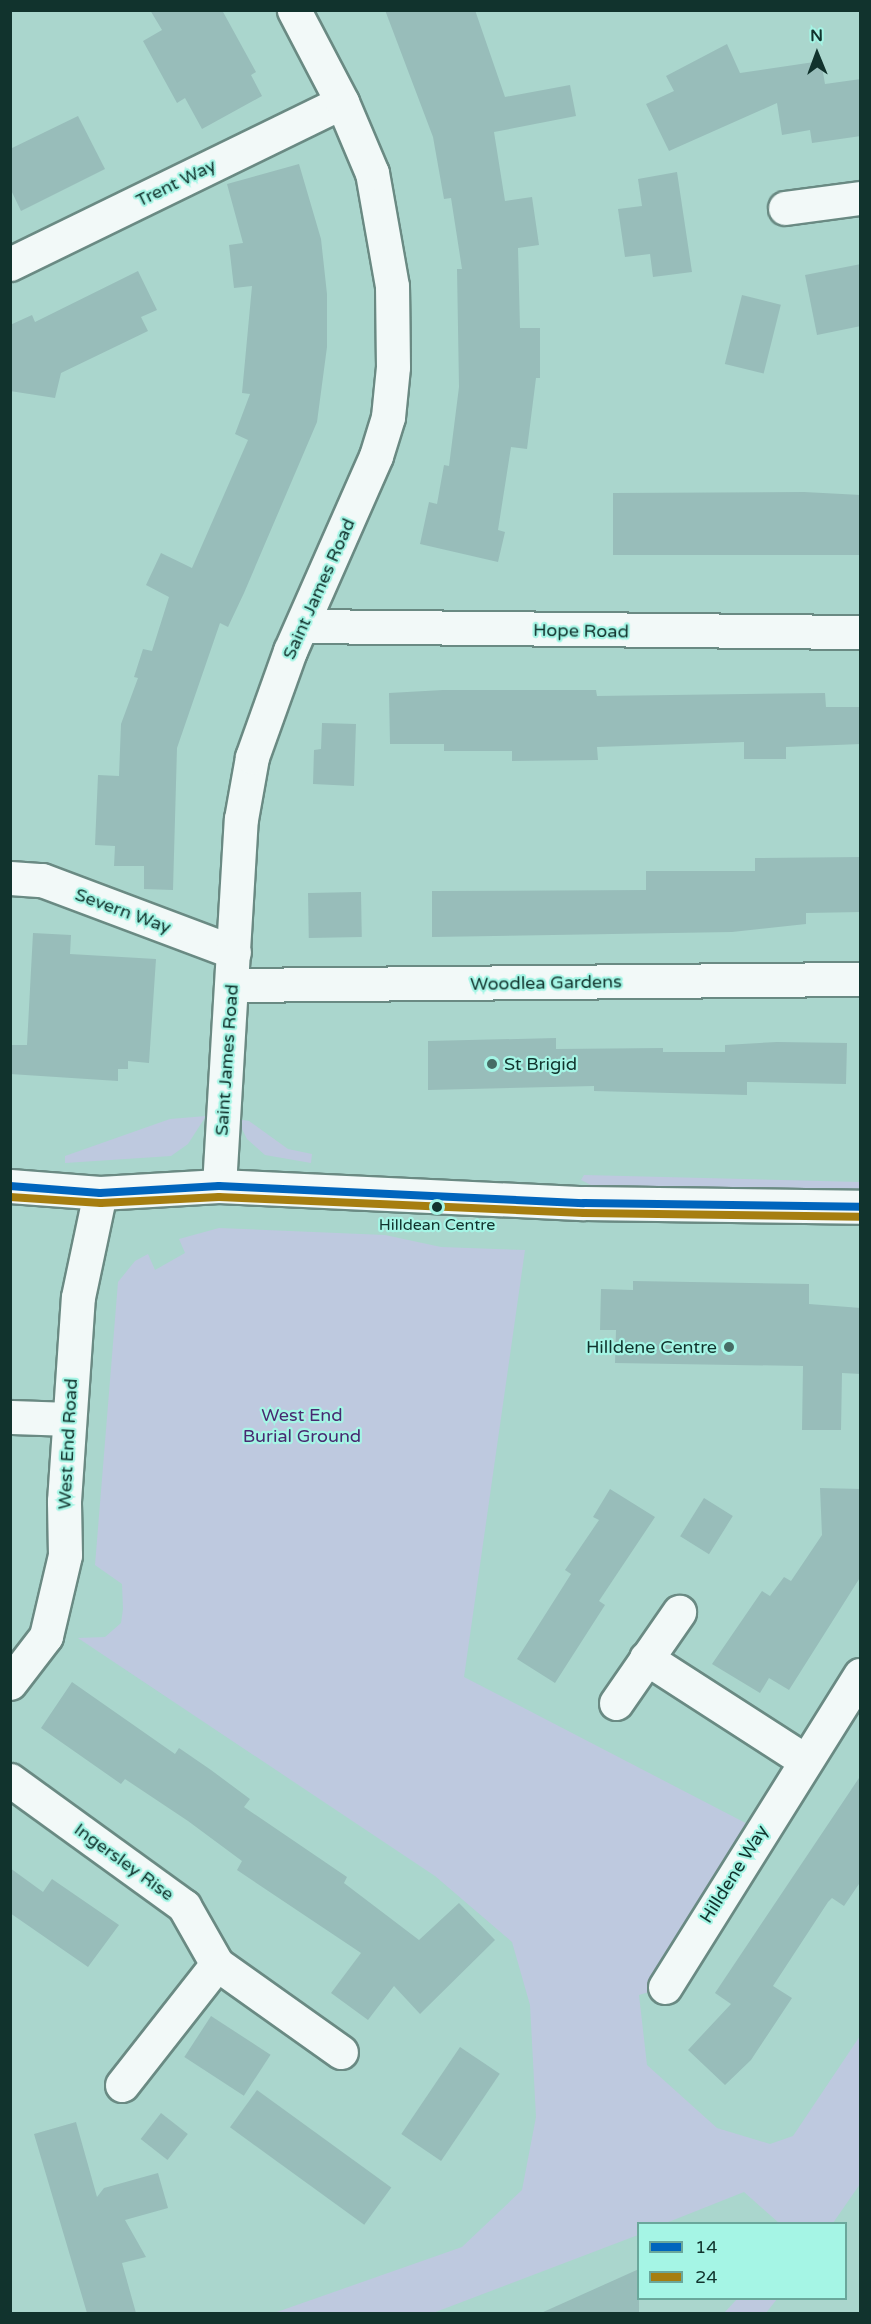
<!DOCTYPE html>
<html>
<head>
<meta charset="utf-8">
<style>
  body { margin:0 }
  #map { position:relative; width:871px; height:2324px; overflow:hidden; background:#aad6cd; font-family:"Varela Round",sans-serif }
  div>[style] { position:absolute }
  .green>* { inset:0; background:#bec9df }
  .building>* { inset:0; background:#98bdba; transform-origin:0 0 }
  .roads { filter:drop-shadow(2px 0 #6a8a83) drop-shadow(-2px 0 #6a8a83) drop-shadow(0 2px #6a8a83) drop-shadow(0 -2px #6a8a83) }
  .street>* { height:33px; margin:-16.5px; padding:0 16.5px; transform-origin:16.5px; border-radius:16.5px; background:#f2f9f8 }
  .secondary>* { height:33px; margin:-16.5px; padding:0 16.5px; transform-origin:16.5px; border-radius:16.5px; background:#f2f9f8 }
  .bus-1>* { height:8px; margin:-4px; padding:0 4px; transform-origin:4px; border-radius:4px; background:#0065bd }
  .bus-2>* { height:8px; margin:-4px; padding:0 4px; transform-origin:4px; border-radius:4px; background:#a67e10 }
  .dots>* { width:16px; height:16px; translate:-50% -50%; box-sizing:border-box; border:3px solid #a5f5e5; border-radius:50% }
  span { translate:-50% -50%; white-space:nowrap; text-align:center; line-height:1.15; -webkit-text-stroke:4.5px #a5f5e5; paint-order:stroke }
  .bus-label { font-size:16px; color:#11332d }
  .street-label { font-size:18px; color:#11332d }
  .poi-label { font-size:18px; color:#11332d }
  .left { translate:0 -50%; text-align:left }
  .right { translate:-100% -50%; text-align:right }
  .park-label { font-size:18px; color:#482970 }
  .frame { position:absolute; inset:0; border:12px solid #11332d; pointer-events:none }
  .legend { position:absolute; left:637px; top:2222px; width:210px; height:78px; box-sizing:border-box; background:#a5f5e5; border:2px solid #6aa79b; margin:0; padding:8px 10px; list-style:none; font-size:18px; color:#11332d }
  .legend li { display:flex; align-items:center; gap:12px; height:30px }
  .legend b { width:30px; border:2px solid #6aa79b }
  .north { position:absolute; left:787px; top:24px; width:60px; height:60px; -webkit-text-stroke:4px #a5f5e5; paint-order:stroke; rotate:359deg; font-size:16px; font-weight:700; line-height:24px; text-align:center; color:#11332d }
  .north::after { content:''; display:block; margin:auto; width:21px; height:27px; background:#11332d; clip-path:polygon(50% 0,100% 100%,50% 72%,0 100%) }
</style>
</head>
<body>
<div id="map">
  <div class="green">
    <i style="clip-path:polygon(206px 1116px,188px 1144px,171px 1156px,65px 1163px,65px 1156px,170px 1119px)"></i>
    <i style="clip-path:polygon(237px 1119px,249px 1121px,288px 1149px,312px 1154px,311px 1163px,265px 1155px,247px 1139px)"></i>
    <i style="clip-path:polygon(584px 1175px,860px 1182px,860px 1190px,591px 1185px,581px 1180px)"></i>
    <i style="clip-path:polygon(219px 1228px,385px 1235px,441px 1247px,525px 1250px,464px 1677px,761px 1831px,665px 1987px,639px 1995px,647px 2065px,717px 2128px,770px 2144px,793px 2136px,860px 2036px,860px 2184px,833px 2223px,779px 2223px,744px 2192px,666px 2223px,638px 2224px,638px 2235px,433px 2313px,274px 2313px,462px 2247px,522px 2190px,536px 2117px,530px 2005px,512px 1942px,435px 1876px,78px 1638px,105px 1637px,121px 1623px,123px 1609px,122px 1584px,95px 1565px,118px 1282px,135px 1261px,148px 1254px,155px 1270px,185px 1253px,179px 1239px)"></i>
    <i style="clip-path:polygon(738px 2298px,777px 2298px,777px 2299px,766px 2313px,724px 2313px)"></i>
  </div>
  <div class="building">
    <i style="clip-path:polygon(150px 10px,222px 10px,256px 72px,251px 75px,262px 96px,202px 129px,185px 98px,177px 103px,143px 41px,162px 30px)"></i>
    <i style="clip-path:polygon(385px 10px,475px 10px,505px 97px,570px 85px,576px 116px,494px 132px,505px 201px,532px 197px,539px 245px,518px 248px,520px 328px,540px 328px,540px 378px,536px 378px,527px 449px,511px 447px,498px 530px,505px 532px,498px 562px,420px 544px,429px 502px,437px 504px,444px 465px,449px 466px,459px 387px,457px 269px,462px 269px,451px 198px,444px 199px,433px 137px)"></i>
    <i style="clip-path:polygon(727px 44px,740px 73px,821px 61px,825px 84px,861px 79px,861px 136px,812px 143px,810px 130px,782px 135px,777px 103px,669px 151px,646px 104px,674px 91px,666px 76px)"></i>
    <i style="clip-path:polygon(78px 116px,105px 169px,21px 211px,10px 188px,10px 149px)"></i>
    <i style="clip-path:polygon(299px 164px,321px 239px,327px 294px,327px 347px,317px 422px,244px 593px,228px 627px,220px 623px,177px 748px,173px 890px,144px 889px,144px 866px,114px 866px,115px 846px,95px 845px,98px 775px,119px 776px,121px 724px,138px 678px,134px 677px,143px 649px,152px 651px,169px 597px,146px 585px,161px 553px,192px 568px,248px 440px,235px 434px,250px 394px,242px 393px,252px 286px,234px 288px,229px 245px,243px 243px,227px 184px)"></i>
    <i style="clip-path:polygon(677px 172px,692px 272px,653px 277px,650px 254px,625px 257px,618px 209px,642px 206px,638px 179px)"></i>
    <i style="clip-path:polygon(861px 264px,861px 326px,817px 335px,805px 275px)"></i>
    <i style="clip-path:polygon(138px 271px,157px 310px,141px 317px,148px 331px,61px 373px,55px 398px,10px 391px,10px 325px,32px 315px,35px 322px)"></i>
    <i style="left:742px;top:295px;width:40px;height:71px;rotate:14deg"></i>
    <i style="clip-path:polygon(804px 492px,861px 495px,861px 555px,613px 555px,613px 493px)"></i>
    <i style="clip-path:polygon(443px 690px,596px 690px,597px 696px,825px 693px,826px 707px,861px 707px,861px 744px,786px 747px,786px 759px,744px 759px,744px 742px,597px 747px,598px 760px,512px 761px,512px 751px,444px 751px,444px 744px,390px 744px,389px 693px)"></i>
    <i style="clip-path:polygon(322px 723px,356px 724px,354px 786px,313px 784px,314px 750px,321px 749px)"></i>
    <i style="clip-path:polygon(861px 857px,861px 912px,806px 913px,806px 924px,732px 932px,432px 937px,432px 891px,646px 890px,646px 871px,755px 871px,755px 858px)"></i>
    <i style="left:361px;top:892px;width:45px;height:53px;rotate:89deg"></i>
    <i style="clip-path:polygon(33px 933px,71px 935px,70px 954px,156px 959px,149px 1063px,128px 1061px,128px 1069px,118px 1069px,118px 1081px,10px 1074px,10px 1045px,27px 1045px)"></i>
    <i style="clip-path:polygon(556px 1038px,556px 1049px,663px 1048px,663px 1052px,725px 1052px,725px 1045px,777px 1042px,847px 1043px,846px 1084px,747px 1082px,747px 1095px,594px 1091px,594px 1086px,428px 1090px,428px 1041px)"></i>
    <i style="clip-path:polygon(633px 1281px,809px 1284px,809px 1304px,861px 1308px,861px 1374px,842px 1373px,841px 1430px,802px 1430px,803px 1366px,615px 1363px,616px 1330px,600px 1330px,601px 1289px,633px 1290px)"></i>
    <i style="clip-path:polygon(820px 1488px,861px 1489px,861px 1576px,789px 1690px,769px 1678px,760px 1693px,712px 1664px,762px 1591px,770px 1596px,784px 1577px,791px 1581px,822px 1535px)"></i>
    <i style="clip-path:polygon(610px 1489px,655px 1517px,599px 1601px,605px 1605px,555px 1683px,517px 1659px,571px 1574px,565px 1570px,599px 1520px,593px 1517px)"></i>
    <i style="left:704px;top:1498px;width:34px;height:45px;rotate:32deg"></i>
    <i style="clip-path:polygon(72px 1682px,175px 1754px,179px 1748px,211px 1770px,250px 1799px,244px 1807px,347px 1877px,344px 1883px,419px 1940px,459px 1903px,495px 1940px,420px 2014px,394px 1986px,368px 2020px,331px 1993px,361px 1953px,237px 1870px,242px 1861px,188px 1821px,125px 1779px,121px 1784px,41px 1728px)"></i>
    <i style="clip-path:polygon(861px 1775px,861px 1881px,844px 1906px,832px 1898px,828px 1902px,773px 1986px,792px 1998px,751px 2060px,725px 2085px,688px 2050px,731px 2004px,715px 1993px)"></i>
    <i style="clip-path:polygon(10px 1868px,43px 1892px,52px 1879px,119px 1925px,88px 1967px,10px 1913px)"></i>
    <i style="left:211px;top:2016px;width:71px;height:49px;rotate:33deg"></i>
    <i style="left:460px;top:2047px;width:48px;height:105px;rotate:34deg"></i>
    <i style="left:257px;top:2090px;width:166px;height:46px;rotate:36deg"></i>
    <i style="left:161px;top:2113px;width:34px;height:33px;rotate:38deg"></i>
    <i style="clip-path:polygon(76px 2122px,97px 2197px,104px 2188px,158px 2173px,168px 2208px,125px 2220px,146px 2257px,122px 2263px,136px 2313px,87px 2313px,34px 2134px)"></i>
    <i style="clip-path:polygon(639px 2269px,639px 2313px,541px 2313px)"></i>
  </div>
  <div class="roads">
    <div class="street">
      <i style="left:785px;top:208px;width:76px;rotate:-7.6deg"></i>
      <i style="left:10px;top:264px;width:369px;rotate:-26deg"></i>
      <i style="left:302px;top:626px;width:558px;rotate:0.62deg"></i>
      <i style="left:10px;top:878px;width:32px;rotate:4deg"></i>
      <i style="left:42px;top:880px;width:205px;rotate:20.6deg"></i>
      <i style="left:232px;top:985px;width:628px;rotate:-0.55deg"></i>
      <i style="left:219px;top:1186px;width:368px;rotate:-86.6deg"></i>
      <i style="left:241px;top:819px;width:63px;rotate:-79.9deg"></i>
      <i style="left:252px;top:757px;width:113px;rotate:-70.3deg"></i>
      <i style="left:290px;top:651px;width:213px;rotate:-66.2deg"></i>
      <i style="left:376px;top:456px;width:41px;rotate:-72.9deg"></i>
      <i style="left:388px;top:417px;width:50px;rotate:-84.3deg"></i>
      <i style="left:393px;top:367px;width:81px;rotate:-90.7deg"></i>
      <i style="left:392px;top:286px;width:115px;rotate:-100deg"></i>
      <i style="left:372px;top:173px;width:77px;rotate:-112.9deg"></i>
      <i style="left:342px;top:102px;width:104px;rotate:-117.6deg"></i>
      <i style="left:10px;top:1417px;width:58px;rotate:2deg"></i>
      <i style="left:646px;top:1658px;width:188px;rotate:32.8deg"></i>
      <i style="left:616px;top:1703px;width:111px;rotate:-55.3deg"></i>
      <i style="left:10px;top:1780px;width:215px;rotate:35.9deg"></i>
      <i style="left:184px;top:1906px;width:67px;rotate:60.4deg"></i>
      <i style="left:217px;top:1964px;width:152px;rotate:35.4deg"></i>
      <i style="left:665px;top:1987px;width:368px;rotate:-58deg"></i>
      <i style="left:122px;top:2085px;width:154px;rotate:-51.9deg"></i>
    </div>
    <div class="secondary">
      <i style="left:10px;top:1186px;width:90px;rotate:4.4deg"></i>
      <i style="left:100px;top:1193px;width:119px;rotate:-3.4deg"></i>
      <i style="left:219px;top:1186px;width:365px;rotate:2.7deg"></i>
      <i style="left:584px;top:1203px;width:276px;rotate:0.8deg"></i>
      <i style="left:10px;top:1683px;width:59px;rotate:-52.5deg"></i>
      <i style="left:46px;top:1636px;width:83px;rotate:-76.8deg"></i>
      <i style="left:65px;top:1555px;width:54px;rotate:-91.1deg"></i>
      <i style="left:64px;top:1501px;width:204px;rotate:-86.1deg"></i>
      <i style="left:78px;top:1297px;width:106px;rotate:-78.1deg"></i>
    </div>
  </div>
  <div class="bus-1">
    <i style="left:10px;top:1186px;width:90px;rotate:4.4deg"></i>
    <i style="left:100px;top:1193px;width:119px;rotate:-3.4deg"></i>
    <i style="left:219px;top:1186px;width:365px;rotate:2.7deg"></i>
    <i style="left:584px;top:1203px;width:276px;rotate:0.8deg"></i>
  </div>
  <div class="bus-2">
    <i style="left:10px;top:1197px;width:91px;rotate:3.8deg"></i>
    <i style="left:101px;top:1203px;width:118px;rotate:-2.9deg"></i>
    <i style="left:219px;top:1197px;width:365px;rotate:2.5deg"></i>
    <i style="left:584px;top:1213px;width:276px;rotate:0.8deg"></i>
  </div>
  <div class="dots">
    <i style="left:492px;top:1064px;background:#476c65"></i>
    <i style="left:437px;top:1207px;background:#11332d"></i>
    <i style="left:729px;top:1347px;background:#476c65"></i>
  </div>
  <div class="bus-label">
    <span style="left:437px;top:1225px">Hilldean Centre</span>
  </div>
  <div class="street-label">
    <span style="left:176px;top:183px;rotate:-26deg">Trent Way</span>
    <span style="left:319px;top:589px;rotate:-66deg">Saint James Road</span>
    <span style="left:581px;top:631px;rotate:1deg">Hope Road</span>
    <span style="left:123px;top:911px;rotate:20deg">Severn Way</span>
    <span style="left:546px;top:983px;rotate:-1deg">Woodlea Gardens</span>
    <span style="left:227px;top:1060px;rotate:-86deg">Saint James Road</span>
    <span style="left:68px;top:1444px;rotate:-87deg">West End Road</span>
    <span style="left:124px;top:1862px;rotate:36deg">Ingersley Rise</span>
    <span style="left:734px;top:1874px;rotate:-58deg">Hilldene Way</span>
  </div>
  <div class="poi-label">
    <span class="left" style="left:504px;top:1064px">St Brigid</span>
    <span class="right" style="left:717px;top:1347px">Hilldene Centre</span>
  </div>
  <div class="park-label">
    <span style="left:302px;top:1426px">West End<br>Burial Ground</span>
  </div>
  <div class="frame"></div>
  <ul class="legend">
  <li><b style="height:8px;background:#0065bd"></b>14</li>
  <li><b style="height:8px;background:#a67e10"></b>24</li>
  </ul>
  <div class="north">N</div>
</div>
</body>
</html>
